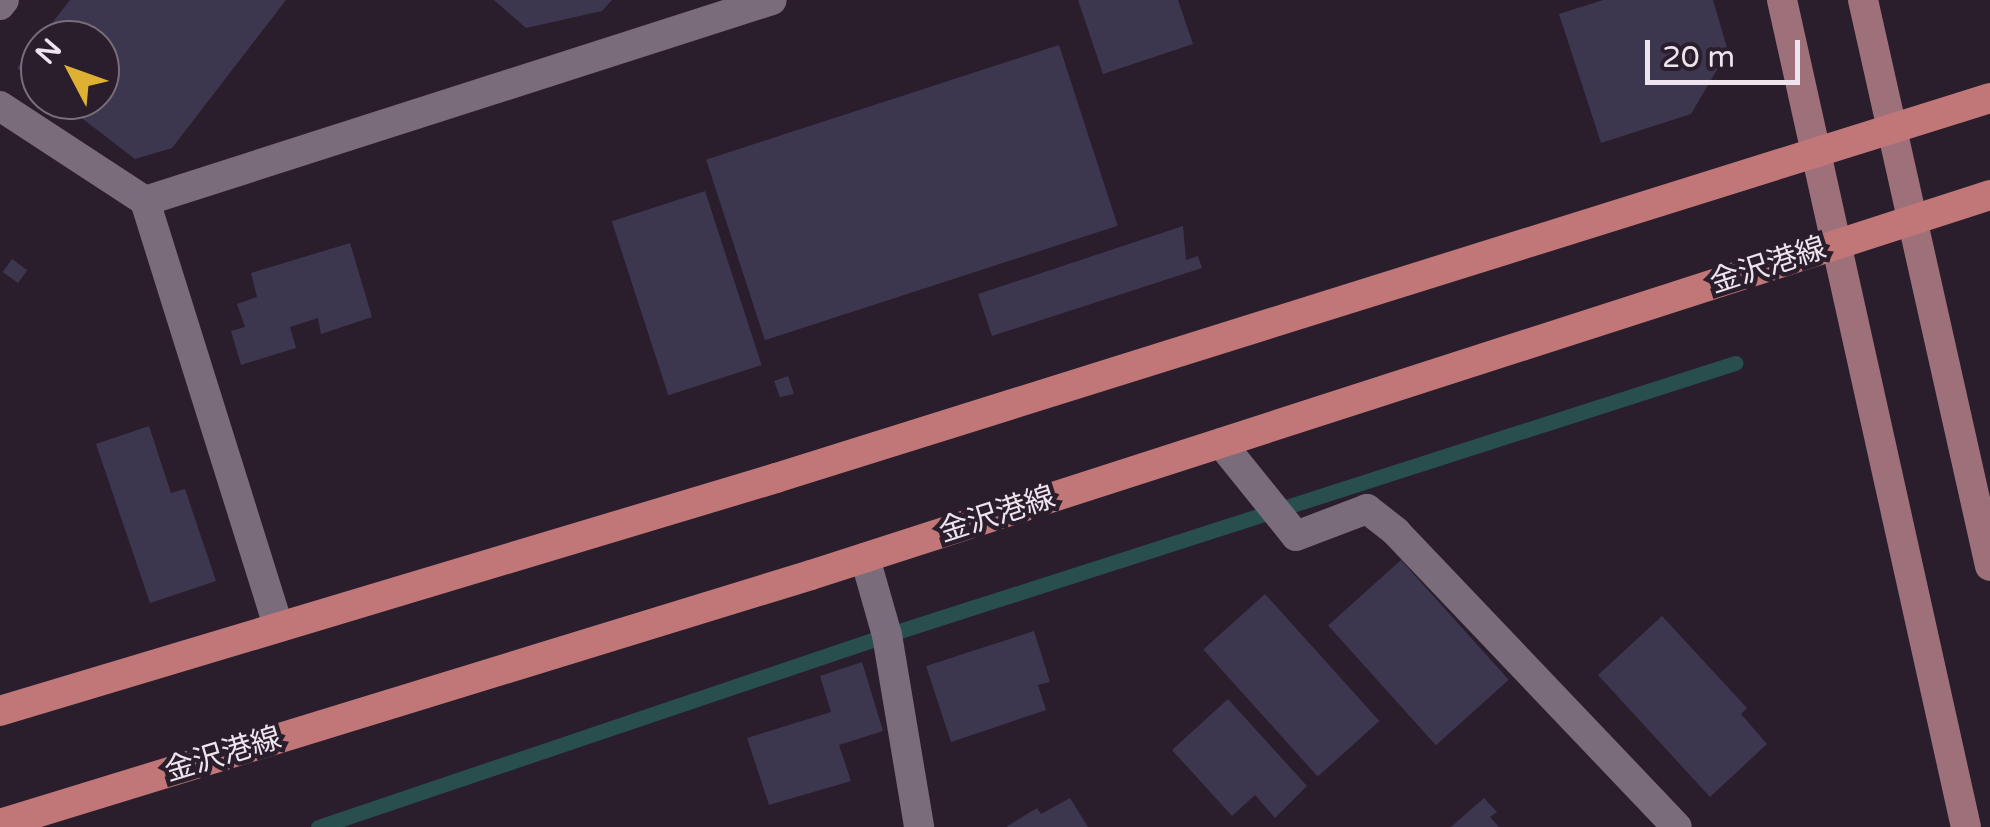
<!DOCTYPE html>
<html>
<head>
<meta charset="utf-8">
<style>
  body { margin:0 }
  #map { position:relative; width:1990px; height:827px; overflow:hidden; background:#2a1e2c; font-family:"Varela Round","Noto Sans JP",sans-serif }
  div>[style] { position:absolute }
  .stream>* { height:15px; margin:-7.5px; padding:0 7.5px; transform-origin:7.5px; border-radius:7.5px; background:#284e4e }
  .building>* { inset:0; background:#3d364f; transform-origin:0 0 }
  .street>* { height:30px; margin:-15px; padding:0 15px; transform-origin:15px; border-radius:15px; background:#7b6c7c }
  .secondary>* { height:30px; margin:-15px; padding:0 15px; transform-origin:15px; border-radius:15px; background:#9e717a }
  .primary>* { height:30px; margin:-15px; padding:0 15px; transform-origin:15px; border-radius:15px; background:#c17778 }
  span { translate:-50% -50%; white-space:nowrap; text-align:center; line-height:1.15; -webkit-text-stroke:9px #2a1e2c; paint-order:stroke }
  .street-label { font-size:30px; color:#ede4ed }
  .north { position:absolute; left:20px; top:20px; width:100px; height:100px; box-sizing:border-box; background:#2a1e2c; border:2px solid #786d79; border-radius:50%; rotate:311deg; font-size:28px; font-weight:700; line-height:40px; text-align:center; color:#ede4ed }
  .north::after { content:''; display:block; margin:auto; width:35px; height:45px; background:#deb133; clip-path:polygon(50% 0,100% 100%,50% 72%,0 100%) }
  .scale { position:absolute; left:1645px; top:40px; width:155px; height:45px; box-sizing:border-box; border:5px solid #ede4ed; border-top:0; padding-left:12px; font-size:30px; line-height:35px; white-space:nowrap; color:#ede4ed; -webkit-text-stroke:8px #2a1e2c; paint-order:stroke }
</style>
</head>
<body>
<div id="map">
  <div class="stream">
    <i style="left:318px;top:827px;width:601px;rotate:-18.65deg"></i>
    <i style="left:887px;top:635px;width:891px;rotate:-17.78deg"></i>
  </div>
  <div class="building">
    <i style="clip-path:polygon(70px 0,286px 0,172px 148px,135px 159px,58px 100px,100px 100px,100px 40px,40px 40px,40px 86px,17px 68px)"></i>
    <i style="clip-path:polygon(494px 0,612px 0,602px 11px,526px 28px)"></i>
    <i style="clip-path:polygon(1078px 0,1178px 0,1193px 44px,1103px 74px)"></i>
    <i style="clip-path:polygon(1603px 0,1713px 0,1728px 51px,1691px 114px,1601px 143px,1559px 14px)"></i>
    <i style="left:1059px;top:45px;width:190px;height:371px;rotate:72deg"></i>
    <i style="left:705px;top:191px;width:183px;height:98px;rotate:72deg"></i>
    <i style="clip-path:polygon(1183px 226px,1186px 260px,1198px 256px,1202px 268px,992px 336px,978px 294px)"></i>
    <i style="clip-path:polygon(350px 243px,372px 317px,321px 334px,318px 318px,290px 327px,296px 348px,241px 365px,231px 331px,245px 327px,237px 304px,257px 297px,251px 273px)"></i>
    <i style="left:12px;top:259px;width:19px;height:16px;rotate:36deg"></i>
    <i style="clip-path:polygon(788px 376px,794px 394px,780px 397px,774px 381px)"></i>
    <i style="clip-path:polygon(149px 426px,171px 493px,185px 489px,216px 581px,150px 603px,96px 444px)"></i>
    <i style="left:1401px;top:560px;width:161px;height:98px;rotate:48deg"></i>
    <i style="left:1265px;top:594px;width:171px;height:83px;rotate:48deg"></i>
    <i style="clip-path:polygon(1662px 616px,1747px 708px,1741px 714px,1767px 744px,1710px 797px,1598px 675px)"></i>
    <i style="clip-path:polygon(1034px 631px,1050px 682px,1038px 685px,1046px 710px,951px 742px,926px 666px)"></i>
    <i style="clip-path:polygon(862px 662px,883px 731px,839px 745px,851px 781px,769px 805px,747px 738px,831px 712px,820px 676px)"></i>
    <i style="clip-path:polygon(1228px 699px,1307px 786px,1275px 818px,1255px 795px,1232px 816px,1172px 750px)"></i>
    <i style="clip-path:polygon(1070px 798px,1088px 827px,1006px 827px,1037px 808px,1041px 814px)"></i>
    <i style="clip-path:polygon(1484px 798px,1497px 812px,1490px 817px,1499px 827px,1451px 827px)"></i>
  </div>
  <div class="street">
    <i style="left:0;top:5px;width:6px;rotate:-51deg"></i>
    <i style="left:0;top:106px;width:173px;rotate:33.2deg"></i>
    <i style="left:145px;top:201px;width:444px;rotate:72.6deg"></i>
    <i style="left:145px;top:201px;width:658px;rotate:-17.77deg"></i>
    <i style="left:1221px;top:443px;width:119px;rotate:51.1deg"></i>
    <i style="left:1296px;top:536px;width:76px;rotate:-20.8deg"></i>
    <i style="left:1367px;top:509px;width:37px;rotate:38deg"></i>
    <i style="left:1396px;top:532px;width:407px;rotate:46.4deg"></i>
    <i style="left:865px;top:558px;width:80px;rotate:74.1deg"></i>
    <i style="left:887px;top:635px;width:195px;rotate:80.5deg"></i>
  </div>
  <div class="secondary">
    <i style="left:1782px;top:0;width:847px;rotate:77.46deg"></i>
    <i style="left:1863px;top:0;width:580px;rotate:77.35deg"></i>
  </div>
  <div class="primary">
    <i style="left:0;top:711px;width:810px;rotate:-16.71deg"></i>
    <i style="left:776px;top:478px;width:1272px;rotate:-17.38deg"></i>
    <i style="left:0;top:824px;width:848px;rotate:-17.07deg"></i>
    <i style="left:811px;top:575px;width:1239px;rotate:-17.86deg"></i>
  </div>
  <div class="street-label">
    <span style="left:1768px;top:266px;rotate:-18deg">金沢港線</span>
    <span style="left:997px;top:515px;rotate:-18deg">金沢港線</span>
    <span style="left:223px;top:755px;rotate:-17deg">金沢港線</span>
  </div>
  <div class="north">N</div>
  <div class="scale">20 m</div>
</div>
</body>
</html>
